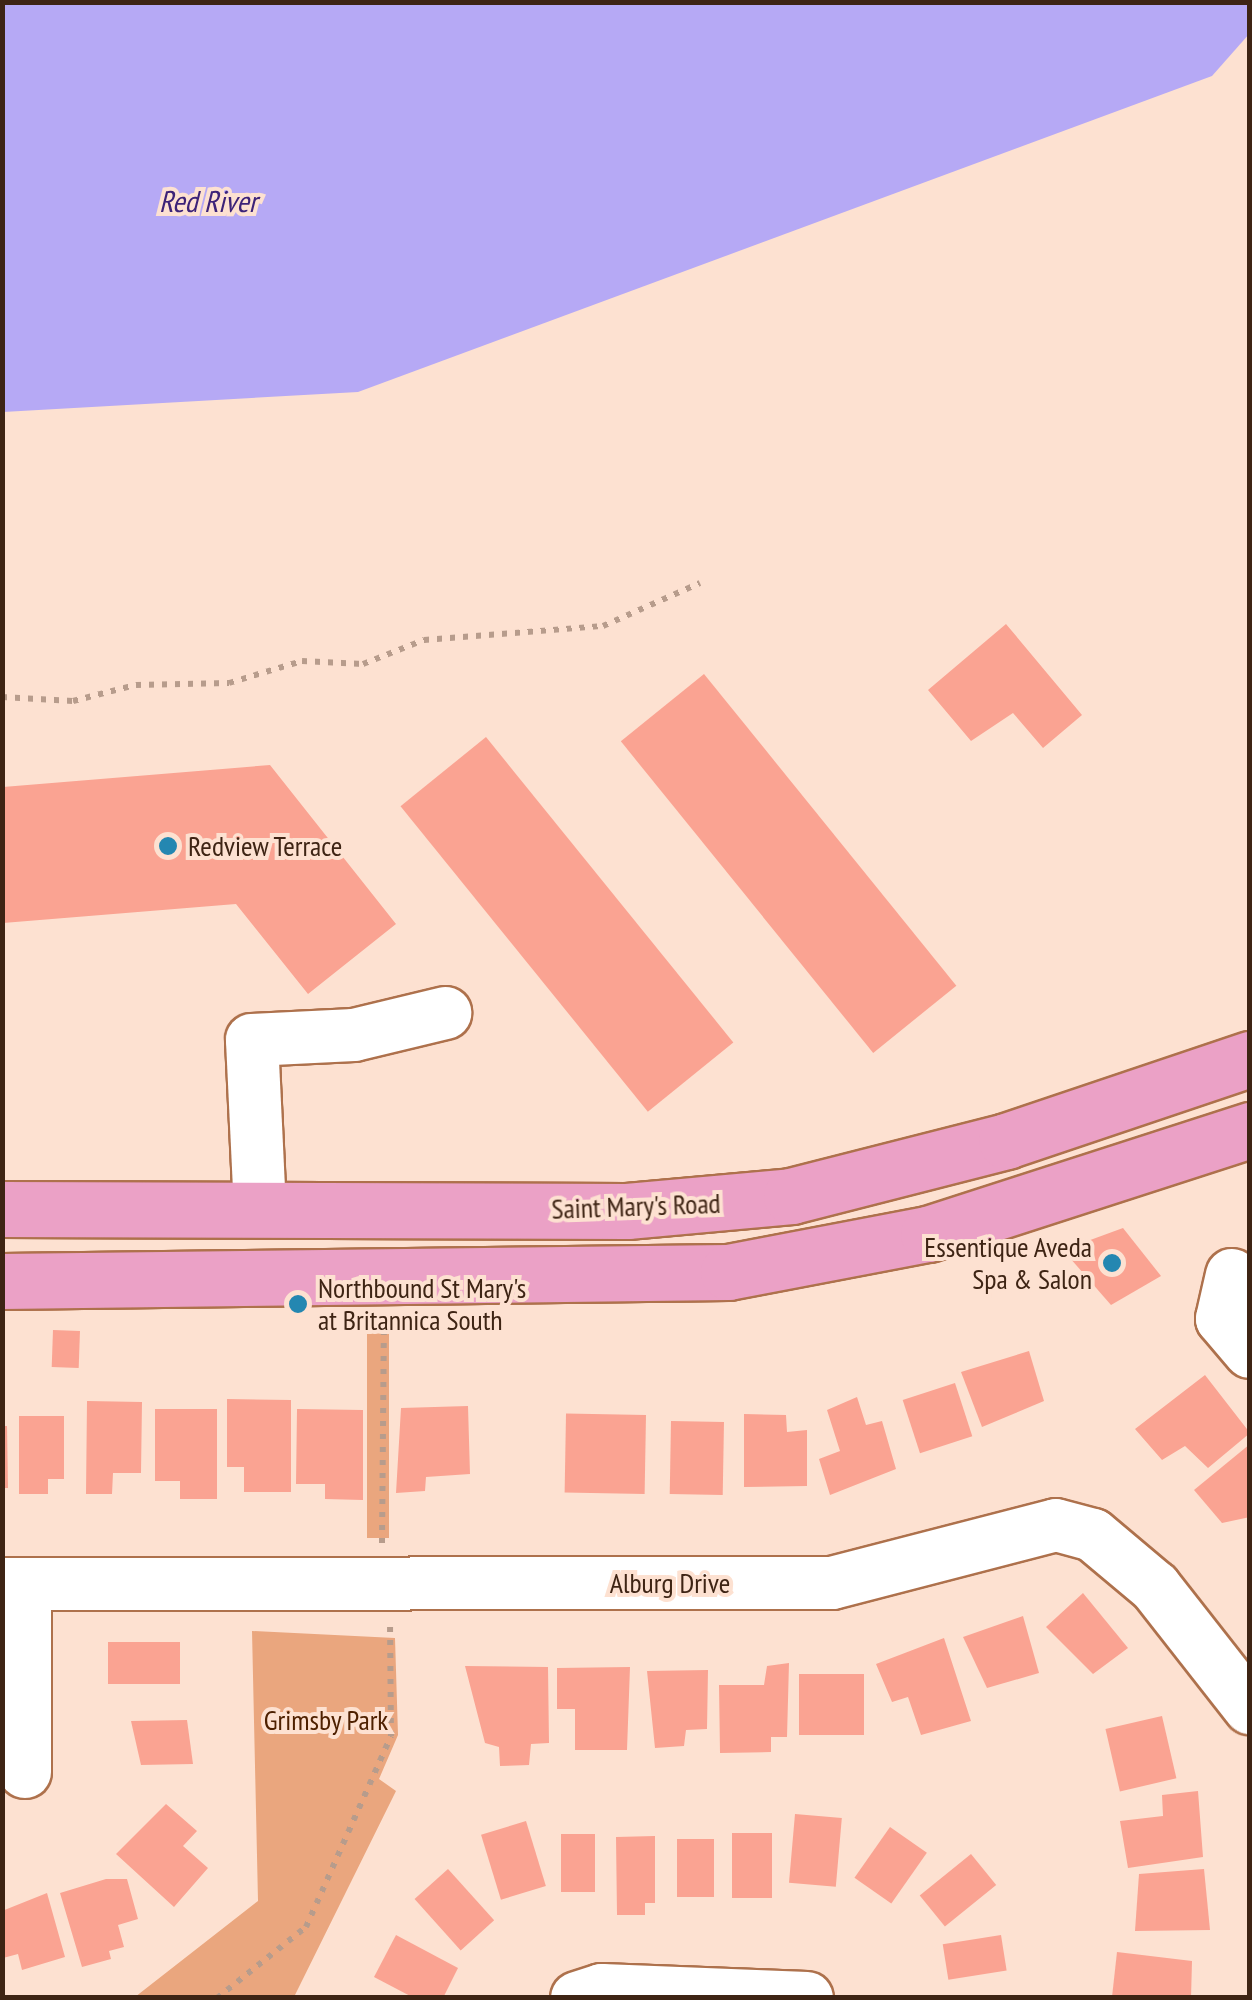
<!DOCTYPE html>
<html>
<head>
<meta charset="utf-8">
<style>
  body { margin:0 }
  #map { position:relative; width:1252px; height:2000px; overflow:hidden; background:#fde1d1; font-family:"PT Sans Narrow",sans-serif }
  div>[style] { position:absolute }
  .green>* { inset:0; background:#eaa67e; transform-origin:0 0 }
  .water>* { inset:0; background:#b6a9f5 }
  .building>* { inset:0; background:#faa392; transform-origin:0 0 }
  .path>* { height:6px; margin-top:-3px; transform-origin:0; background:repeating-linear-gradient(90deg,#b79c8c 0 5px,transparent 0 13px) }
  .roads { filter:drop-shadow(2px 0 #ae714c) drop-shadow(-2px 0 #ae714c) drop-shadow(0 2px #ae714c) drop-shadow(0 -2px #ae714c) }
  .minor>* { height:52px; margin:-26px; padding:0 26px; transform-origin:26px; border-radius:26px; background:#fff }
  .major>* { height:55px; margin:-27.5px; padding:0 27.5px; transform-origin:27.5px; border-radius:27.5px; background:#eba1c6 }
  .dots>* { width:28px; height:28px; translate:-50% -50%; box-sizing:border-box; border:5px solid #fde1d1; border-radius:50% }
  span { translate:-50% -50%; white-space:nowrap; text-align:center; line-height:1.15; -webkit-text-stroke:8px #fde1d1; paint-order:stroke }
  .poi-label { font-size:28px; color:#3e2414 }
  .left { translate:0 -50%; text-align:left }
  .right { translate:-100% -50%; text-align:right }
  .street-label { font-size:28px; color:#3e2414 }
  .park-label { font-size:28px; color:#4e2000 }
  .water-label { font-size:30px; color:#3c2278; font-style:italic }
  .frame { position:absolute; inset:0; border:5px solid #3e2414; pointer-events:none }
</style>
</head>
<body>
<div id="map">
  <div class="green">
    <i style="left:367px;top:1328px;width:22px;height:210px"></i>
    <i style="clip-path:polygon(252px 1631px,395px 1638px,398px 1735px,379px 1779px,396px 1791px,294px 1997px,135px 1997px,258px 1901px)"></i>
  </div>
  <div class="water">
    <i style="clip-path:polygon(3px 2px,1249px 2px,1250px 33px,1212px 76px,358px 392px,3px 412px)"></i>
  </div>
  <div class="building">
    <i style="clip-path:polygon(1006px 624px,1082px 715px,1043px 748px,1013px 713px,971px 741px,928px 690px)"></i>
    <i style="left:704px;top:674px;width:401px;height:107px;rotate:51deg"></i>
    <i style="left:486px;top:737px;width:393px;height:110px;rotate:51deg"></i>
    <i style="clip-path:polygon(270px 765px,396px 924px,308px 994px,236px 904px,3px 923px,3px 787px)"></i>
    <i style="clip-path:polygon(1123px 1228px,1161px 1276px,1111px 1305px,1063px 1250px)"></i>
    <i style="left:53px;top:1330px;width:27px;height:37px;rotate:2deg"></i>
    <i style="clip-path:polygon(1029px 1351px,1044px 1401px,982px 1427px,961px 1372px)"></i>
    <i style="clip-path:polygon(1205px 1375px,1250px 1433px,1208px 1468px,1185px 1446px,1162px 1460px,1135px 1429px)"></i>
    <i style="left:955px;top:1383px;width:56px;height:55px;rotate:72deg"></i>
    <i style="clip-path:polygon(857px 1397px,866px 1425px,882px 1421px,896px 1469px,830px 1495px,819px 1459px,840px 1451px,827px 1410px)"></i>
    <i style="clip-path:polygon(227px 1399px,291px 1400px,291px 1492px,244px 1492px,244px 1467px,227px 1467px)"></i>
    <i style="clip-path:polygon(87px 1401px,142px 1402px,141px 1473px,113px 1473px,112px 1494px,86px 1494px)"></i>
    <i style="clip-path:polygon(468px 1406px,470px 1474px,426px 1477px,425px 1491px,396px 1493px,401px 1408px)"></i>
    <i style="clip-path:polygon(155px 1409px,217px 1409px,217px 1499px,180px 1499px,180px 1481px,155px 1481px)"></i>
    <i style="clip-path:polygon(297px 1409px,363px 1410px,363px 1500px,325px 1499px,325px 1484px,296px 1484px)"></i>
    <i style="clip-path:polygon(744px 1414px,786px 1415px,787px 1432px,807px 1430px,807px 1486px,744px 1487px)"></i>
    <i style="left:646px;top:1415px;width:79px;height:80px;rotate:91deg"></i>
    <i style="clip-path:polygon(19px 1416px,64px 1416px,64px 1479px,48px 1479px,48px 1494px,19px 1494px)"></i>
    <i style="left:671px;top:1421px;width:53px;height:73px;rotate:1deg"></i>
    <i style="clip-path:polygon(2px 1426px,7px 1426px,8px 1488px,2px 1488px)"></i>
    <i style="clip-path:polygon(1250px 1444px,1250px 1517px,1222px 1523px,1194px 1490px)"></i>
    <i style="clip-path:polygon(1083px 1593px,1128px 1648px,1093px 1674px,1046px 1627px)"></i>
    <i style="clip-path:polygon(1023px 1616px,1039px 1673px,987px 1688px,963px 1637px)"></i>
    <i style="clip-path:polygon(944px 1638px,971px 1721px,921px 1735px,908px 1697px,892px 1702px,876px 1664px)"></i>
    <i style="left:108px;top:1642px;width:72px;height:42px"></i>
    <i style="clip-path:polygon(789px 1663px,787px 1737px,771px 1737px,771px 1752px,720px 1753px,719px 1685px,764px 1685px,767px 1666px)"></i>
    <i style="clip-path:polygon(465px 1666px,548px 1667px,549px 1743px,531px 1744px,529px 1765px,500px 1766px,499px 1747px,485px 1743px)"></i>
    <i style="clip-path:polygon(630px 1667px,627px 1750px,575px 1750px,575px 1709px,557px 1709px,557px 1668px)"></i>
    <i style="clip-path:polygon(708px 1670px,707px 1729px,686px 1730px,684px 1746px,655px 1748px,647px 1671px)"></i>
    <i style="left:799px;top:1674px;width:65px;height:61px"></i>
    <i style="left:1162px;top:1716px;width:64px;height:58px;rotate:77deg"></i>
    <i style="clip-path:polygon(187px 1720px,193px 1764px,141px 1765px,131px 1721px)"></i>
    <i style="clip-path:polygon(1198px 1791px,1203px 1857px,1128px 1868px,1120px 1821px,1163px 1816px,1162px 1795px)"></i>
    <i style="clip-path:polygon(166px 1804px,197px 1831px,183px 1846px,208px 1868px,174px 1907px,116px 1854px)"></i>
    <i style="left:795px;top:1814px;width:47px;height:69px;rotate:5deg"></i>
    <i style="left:526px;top:1821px;width:68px;height:47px;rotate:73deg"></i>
    <i style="left:890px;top:1827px;width:45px;height:62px;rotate:35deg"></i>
    <i style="left:732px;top:1833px;width:40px;height:65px"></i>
    <i style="left:561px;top:1834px;width:34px;height:58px"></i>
    <i style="clip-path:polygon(655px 1836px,655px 1903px,645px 1903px,645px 1915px,617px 1915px,616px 1837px)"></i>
    <i style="left:677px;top:1839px;width:37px;height:58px"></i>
    <i style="left:971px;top:1854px;width:40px;height:66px;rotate:51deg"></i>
    <i style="left:448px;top:1869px;width:69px;height:45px;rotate:48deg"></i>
    <i style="clip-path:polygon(1204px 1869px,1210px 1930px,1135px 1931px,1139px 1874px)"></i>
    <i style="clip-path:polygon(106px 1879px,127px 1879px,138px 1919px,118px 1925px,124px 1947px,109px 1951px,111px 1959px,82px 1967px,60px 1893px)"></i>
    <i style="clip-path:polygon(47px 1893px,65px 1957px,22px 1970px,18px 1954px,3px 1958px,2px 1911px)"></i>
    <i style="clip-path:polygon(396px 1935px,458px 1968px,443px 1998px,414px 1998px,374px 1977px)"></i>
    <i style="left:1001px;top:1935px;width:36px;height:59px;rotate:81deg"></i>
    <i style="clip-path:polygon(1117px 1952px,1192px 1961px,1191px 1998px,1112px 1997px)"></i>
  </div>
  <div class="path">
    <i style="left:2px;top:697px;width:71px;rotate:3.2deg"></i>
    <i style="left:73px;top:701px;width:65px;rotate:-14.3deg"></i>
    <i style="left:136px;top:685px;width:93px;rotate:-1.2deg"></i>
    <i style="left:229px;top:683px;width:76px;rotate:-16.8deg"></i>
    <i style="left:302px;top:661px;width:61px;rotate:2.8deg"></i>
    <i style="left:363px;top:664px;width:66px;rotate:-21.5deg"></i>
    <i style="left:424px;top:640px;width:180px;rotate:-4.5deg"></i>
    <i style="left:603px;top:626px;width:106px;rotate:-23.9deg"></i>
    <i style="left:382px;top:1543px;width:222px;rotate:-89.5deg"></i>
    <i style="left:217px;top:1998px;width:114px;rotate:-38.6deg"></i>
    <i style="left:306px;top:1927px;width:209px;rotate:-66deg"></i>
    <i style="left:391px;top:1736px;width:111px;rotate:-90.5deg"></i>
  </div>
  <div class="roads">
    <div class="minor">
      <i style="left:260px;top:1210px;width:170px;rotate:-92.7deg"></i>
      <i style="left:252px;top:1040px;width:102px;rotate:-2.8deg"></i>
      <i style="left:354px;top:1035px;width:94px;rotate:-13.6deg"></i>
      <i style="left:1232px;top:1275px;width:45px;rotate:102.8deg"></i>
      <i style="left:1222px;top:1319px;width:43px;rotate:49.7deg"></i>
      <i style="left:2px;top:1584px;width:830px;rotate:-0.07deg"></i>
      <i style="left:832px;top:1583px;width:231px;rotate:-14.5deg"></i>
      <i style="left:1056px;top:1525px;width:38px;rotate:15deg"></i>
      <i style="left:1093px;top:1535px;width:81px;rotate:40deg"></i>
      <i style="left:1155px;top:1587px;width:154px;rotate:51.9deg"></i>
      <i style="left:25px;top:1584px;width:188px;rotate:90deg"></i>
      <i style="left:577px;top:1998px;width:26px;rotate:-18deg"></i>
      <i style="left:602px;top:1990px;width:205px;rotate:2.2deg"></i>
    </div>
    <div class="major">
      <i style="left:2px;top:1209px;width:625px;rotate:0.18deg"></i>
      <i style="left:627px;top:1211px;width:165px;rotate:-5.2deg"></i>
      <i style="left:791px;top:1196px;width:222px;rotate:-14.3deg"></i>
      <i style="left:1006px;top:1141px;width:257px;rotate:-18.6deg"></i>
      <i style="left:2px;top:1281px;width:726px;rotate:-0.71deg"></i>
      <i style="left:728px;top:1272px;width:204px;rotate:-10.8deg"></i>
      <i style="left:928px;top:1234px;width:338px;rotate:-17.9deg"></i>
    </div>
  </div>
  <div class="dots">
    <i style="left:168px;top:846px;background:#2487b1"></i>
    <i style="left:1112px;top:1263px;background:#2487b1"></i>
    <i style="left:298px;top:1304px;background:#2487b1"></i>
  </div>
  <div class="poi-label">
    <span class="left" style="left:188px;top:846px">Redview Terrace</span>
    <span class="right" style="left:1092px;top:1263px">Essentique Aveda<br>Spa &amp; Salon</span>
    <span class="left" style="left:318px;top:1304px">Northbound St Mary's<br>at Britannica South</span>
  </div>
  <div class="street-label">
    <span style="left:636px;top:1206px;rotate:-2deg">Saint Mary's Road</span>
    <span style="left:670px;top:1583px">Alburg Drive</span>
  </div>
  <div class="park-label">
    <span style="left:326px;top:1720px">Grimsby Park</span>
  </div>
  <div class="water-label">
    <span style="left:208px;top:201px">Red River</span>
  </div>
  <div class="frame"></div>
</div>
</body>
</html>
